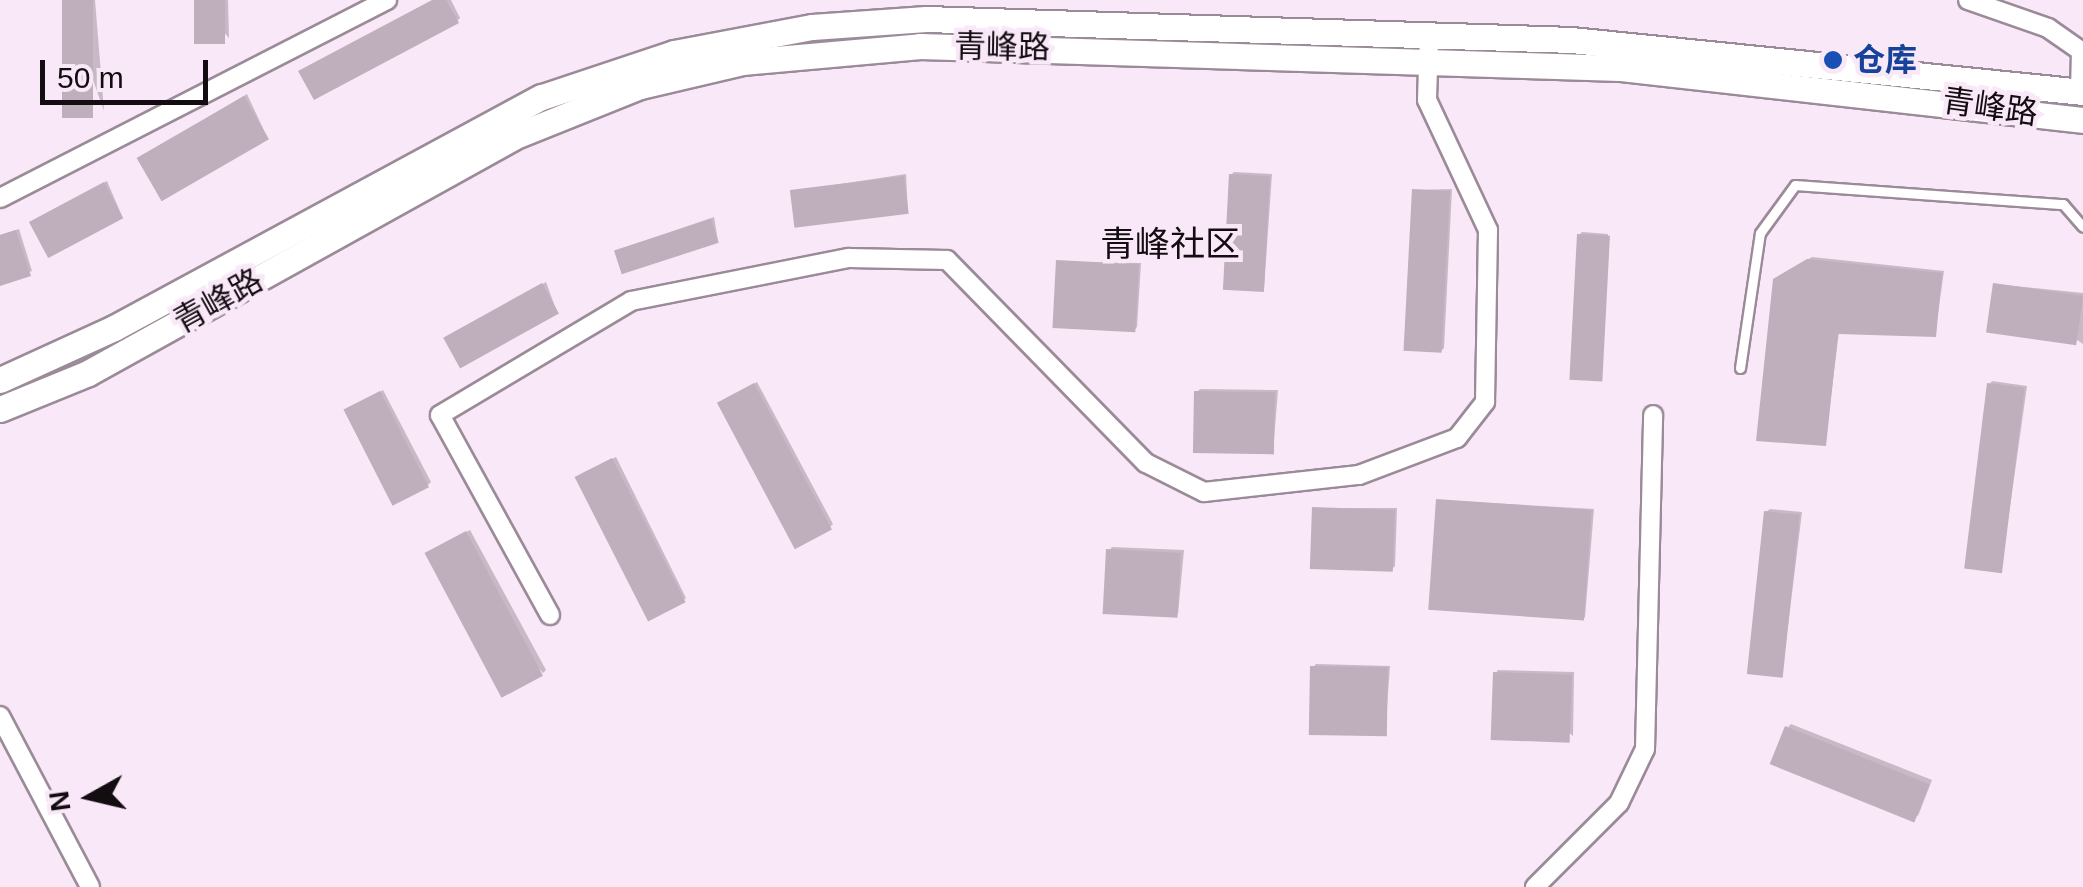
<!DOCTYPE html>
<html>
<head>
<meta charset="utf-8">
<style>
  body { margin:0 }
  #map { position:relative; width:2083px; height:887px; overflow:hidden; background:#f9e8f7; font-family:Arial,"Noto Sans SC",sans-serif }
  div>[style] { position:absolute }
  .shadow>* { inset:0; background:#0003 }
  .building>* { inset:0; background:#bfafbd; transform-origin:0 0 }
  .roads { filter:drop-shadow(2px 0 #9b8b99) drop-shadow(-2px 0 #9b8b99) drop-shadow(0 2px #9b8b99) drop-shadow(0 -2px #9b8b99) }
  .lane>* { height:9px; margin:-4.5px; padding:0 4.5px; transform-origin:4.5px; border-radius:4.5px; background:#fff }
  .street>* { height:18px; margin:-9px; padding:0 9px; transform-origin:9px; border-radius:9px; background:#fff }
  .secondary>* { height:25px; margin:-12.5px; padding:0 12.5px; transform-origin:12.5px; border-radius:12.5px; background:#fff }
  .dots>* { width:28px; height:28px; translate:-50% -50%; box-sizing:border-box; border:5px solid #f9e8f7; border-radius:50% }
  span { translate:-50% -50%; white-space:nowrap; text-align:center; line-height:1.15; -webkit-text-stroke:9px #f9e8f7; paint-order:stroke }
  .street-label { font-size:32px; color:#130d12 }
  .transit-label { font-size:32px; color:#164399; font-weight:700 }
  .left { translate:0 -50%; text-align:left }
  .neighbourhood-label { font-size:35px; color:#130d12 }
  .north { position:absolute; left:40px; top:747px; width:100px; height:100px; -webkit-text-stroke:8px #f9e8f7; paint-order:stroke; rotate:262deg; font-size:28px; font-weight:700; line-height:40px; text-align:center; color:#130d12 }
  .north::after { content:''; display:block; margin:auto; width:35px; height:45px; background:#130d12; clip-path:polygon(50% 0,100% 100%,50% 72%,0 100%) }
  .scale { position:absolute; left:40px; top:60px; width:168px; height:45px; box-sizing:border-box; border:5px solid #130d12; border-top:0; padding-left:12px; font-size:30px; line-height:35px; white-space:nowrap; color:#130d12; -webkit-text-stroke:8px #f9e8f7; paint-order:stroke }
</style>
</head>
<body>
<div id="map">
  <div class="shadow">
    <i style="clip-path:polygon(65px 0,95px 0,104px 111px)"></i>
    <i style="clip-path:polygon(196px 0,228px 0,229px 38px)"></i>
    <i style="clip-path:polygon(433px 0,451px 0,460px 18px,457px 21px)"></i>
    <i style="clip-path:polygon(247px 94px,267px 137px,143px 156px)"></i>
    <i style="clip-path:polygon(1234px 172px,1272px 174px,1264px 289px,1231px 175px)"></i>
    <i style="clip-path:polygon(906px 174px,908px 212px,792px 194px,795px 191px)"></i>
    <i style="clip-path:polygon(107px 181px,122px 216px,35px 220px)"></i>
    <i style="clip-path:polygon(1452px 189px,1444px 348px,1441px 351px,1415px 190px)"></i>
    <i style="clip-path:polygon(714px 217px,718px 241px,616px 252px,620px 249px)"></i>
    <i style="clip-path:polygon(19px 229px,32px 271px,0 283px,0 235px)"></i>
    <i style="clip-path:polygon(1582px 232px,1608px 234px,1599px 380px,1579px 235px)"></i>
    <i style="clip-path:polygon(1812px 257px,1944px 271px,1935px 335px,1839px 332px,1825px 444px,1779px 276px)"></i>
    <i style="clip-path:polygon(1058px 262px,1141px 263px,1137px 327px,1134px 330px)"></i>
    <i style="clip-path:polygon(546px 282px,557px 312px,449px 335px)"></i>
    <i style="clip-path:polygon(1995px 284px,2083px 293px,2083px 344px)"></i>
    <i style="clip-path:polygon(1992px 381px,2027px 386px,2001px 571px,1989px 385px)"></i>
    <i style="clip-path:polygon(757px 382px,833px 524px,830px 527px,723px 400px)"></i>
    <i style="clip-path:polygon(383px 390px,431px 482px,428px 485px,350px 407px)"></i>
    <i style="clip-path:polygon(1278px 390px,1273px 452px,1197px 392px,1200px 389px)"></i>
    <i style="clip-path:polygon(616px 457px,686px 598px,683px 601px,581px 474px)"></i>
    <i style="clip-path:polygon(1438px 500px,1594px 509px,1585px 617px,1582px 620px)"></i>
    <i style="clip-path:polygon(1314px 508px,1397px 508px,1395px 566px,1391px 570px)"></i>
    <i style="clip-path:polygon(1770px 509px,1802px 512px,1782px 675px,1766px 512px)"></i>
    <i style="clip-path:polygon(470px 530px,546px 670px,543px 673px,431px 551px)"></i>
    <i style="clip-path:polygon(1184px 550px,1178px 614px,1109px 551px,1112px 547px)"></i>
    <i style="clip-path:polygon(1390px 666px,1385px 734px,1313px 667px,1316px 664px)"></i>
    <i style="clip-path:polygon(1498px 670px,1574px 672px,1573px 736px,1495px 674px)"></i>
    <i style="clip-path:polygon(1791px 724px,1932px 780px,1918px 816px,1788px 727px)"></i>
  </div>
  <div class="building">
    <i style="left:62px;top:0;width:31px;height:118px"></i>
    <i style="left:194px;top:0;width:31px;height:44px"></i>
    <i style="clip-path:polygon(432px 0,446px 0,459px 23px,314px 100px,298px 71px)"></i>
    <i style="left:244px;top:96px;width:50px;height:124px;rotate:60deg"></i>
    <i style="left:1229px;top:174px;width:41px;height:116px;rotate:3deg"></i>
    <i style="left:904px;top:176px;width:38px;height:115px;rotate:83deg"></i>
    <i style="left:104px;top:182px;width:41px;height:85px;rotate:62deg"></i>
    <i style="left:1412px;top:189px;width:38px;height:162px;rotate:3deg"></i>
    <i style="left:711px;top:219px;width:25px;height:102px;rotate:72deg"></i>
    <i style="clip-path:polygon(16px 230px,31px 276px,0 286px,0 235px)"></i>
    <i style="left:1577px;top:234px;width:33px;height:146px;rotate:3deg"></i>
    <i style="clip-path:polygon(1807px 259px,1942px 273px,1936px 337px,1838px 334px,1826px 446px,1756px 441px,1773px 279px)"></i>
    <i style="left:1056px;top:260px;width:83px;height:68px;rotate:3deg"></i>
    <i style="left:542px;top:283px;width:35px;height:113px;rotate:61deg"></i>
    <i style="left:1993px;top:283px;width:91px;height:50px;rotate:8deg"></i>
    <i style="left:754px;top:383px;width:166px;height:42px;rotate:62deg"></i>
    <i style="left:1987px;top:383px;width:38px;height:187px;rotate:7deg"></i>
    <i style="left:380px;top:391px;width:108px;height:41px;rotate:63deg"></i>
    <i style="left:1194px;top:391px;width:81px;height:62px;rotate:1deg"></i>
    <i style="left:612px;top:458px;width:162px;height:42px;rotate:63deg"></i>
    <i style="left:1436px;top:499px;width:156px;height:111px;rotate:4deg"></i>
    <i style="left:1312px;top:507px;width:83px;height:62px;rotate:2deg"></i>
    <i style="left:1764px;top:511px;width:36px;height:164px;rotate:6deg"></i>
    <i style="left:466px;top:531px;width:164px;height:47px;rotate:62deg"></i>
    <i style="left:1106px;top:549px;width:75px;height:65px;rotate:3deg"></i>
    <i style="left:1310px;top:666px;width:78px;height:69px;rotate:1deg"></i>
    <i style="left:1493px;top:672px;width:79px;height:68px;rotate:2deg"></i>
    <i style="left:1785px;top:726px;width:156px;height:41px;rotate:22deg"></i>
  </div>
  <div class="roads">
    <div class="lane">
      <i style="left:1740px;top:368px;width:136px;rotate:-81.6deg"></i>
      <i style="left:1760px;top:233px;width:59px;rotate:-53.9deg"></i>
      <i style="left:1795px;top:185px;width:269px;rotate:4.1deg"></i>
      <i style="left:2063px;top:204px;width:30px;rotate:49deg"></i>
    </div>
    <div class="street">
      <i style="left:1968px;top:0;width:85px;rotate:19.3deg"></i>
      <i style="left:2048px;top:28px;width:40px;rotate:34.9deg"></i>
      <i style="left:2081px;top:51px;width:40px;rotate:91.4deg"></i>
      <i style="left:0;top:198px;width:435px;rotate:-27.1deg"></i>
      <i style="left:550px;top:615px;width:228px;rotate:-118.8deg"></i>
      <i style="left:440px;top:415px;width:222px;rotate:-30.8deg"></i>
      <i style="left:631px;top:301px;width:222px;rotate:-11.2deg"></i>
      <i style="left:849px;top:258px;width:98px;rotate:1.2deg"></i>
      <i style="left:947px;top:260px;width:284px;rotate:45.6deg"></i>
      <i style="left:1146px;top:463px;width:65px;rotate:26.6deg"></i>
      <i style="left:1204px;top:492px;width:156px;rotate:-6.3deg"></i>
      <i style="left:1359px;top:475px;width:105px;rotate:-20.7deg"></i>
      <i style="left:1457px;top:438px;width:46px;rotate:-52.1deg"></i>
      <i style="left:1485px;top:402px;width:172px;rotate:-89deg"></i>
      <i style="left:1488px;top:230px;width:144px;rotate:-115.1deg"></i>
      <i style="left:1427px;top:100px;width:64px;rotate:-88.2deg"></i>
      <i style="left:0;top:716px;width:193px;rotate:62.2deg"></i>
      <i style="left:1535px;top:887px;width:119px;rotate:-45deg"></i>
      <i style="left:1619px;top:803px;width:60px;rotate:-64.3deg"></i>
      <i style="left:1645px;top:749px;width:334px;rotate:-88.6deg"></i>
    </div>
    <div class="secondary">
      <i style="left:0;top:380px;width:125px;rotate:-24.5deg"></i>
      <i style="left:114px;top:328px;width:486px;rotate:-28.4deg"></i>
      <i style="left:542px;top:97px;width:139px;rotate:-18.4deg"></i>
      <i style="left:674px;top:53px;width:140px;rotate:-10.7deg"></i>
      <i style="left:812px;top:27px;width:114px;rotate:-4deg"></i>
      <i style="left:926px;top:19px;width:645px;rotate:1.86deg"></i>
      <i style="left:1571px;top:40px;width:515px;rotate:5.8deg"></i>
      <i style="left:0;top:409px;width:95px;rotate:-22.2deg"></i>
      <i style="left:88px;top:373px;width:486px;rotate:-29deg"></i>
      <i style="left:513px;top:137px;width:137px;rotate:-21.9deg"></i>
      <i style="left:640px;top:86px;width:105px;rotate:-13.2deg"></i>
      <i style="left:742px;top:62px;width:179px;rotate:-5.1deg"></i>
      <i style="left:920px;top:46px;width:700px;rotate:1.8deg"></i>
      <i style="left:1620px;top:68px;width:466px;rotate:6.4deg"></i>
    </div>
  </div>
  <div class="dots">
    <i style="left:1833px;top:60px;background:#1a4fb4"></i>
  </div>
  <div class="street-label">
    <span style="left:1002px;top:47px;rotate:1deg">青峰路</span>
    <span style="left:1990px;top:107px;rotate:8deg">青峰路</span>
    <span style="left:218px;top:301px;rotate:-29deg">青峰路</span>
  </div>
  <div class="transit-label">
    <span class="left" style="left:1853px;top:60px">仓库</span>
  </div>
  <div class="neighbourhood-label">
    <span style="left:1170px;top:244px">青峰社区</span>
  </div>
  <div class="north">N</div>
  <div class="scale">50 m</div>
</div>
</body>
</html>
